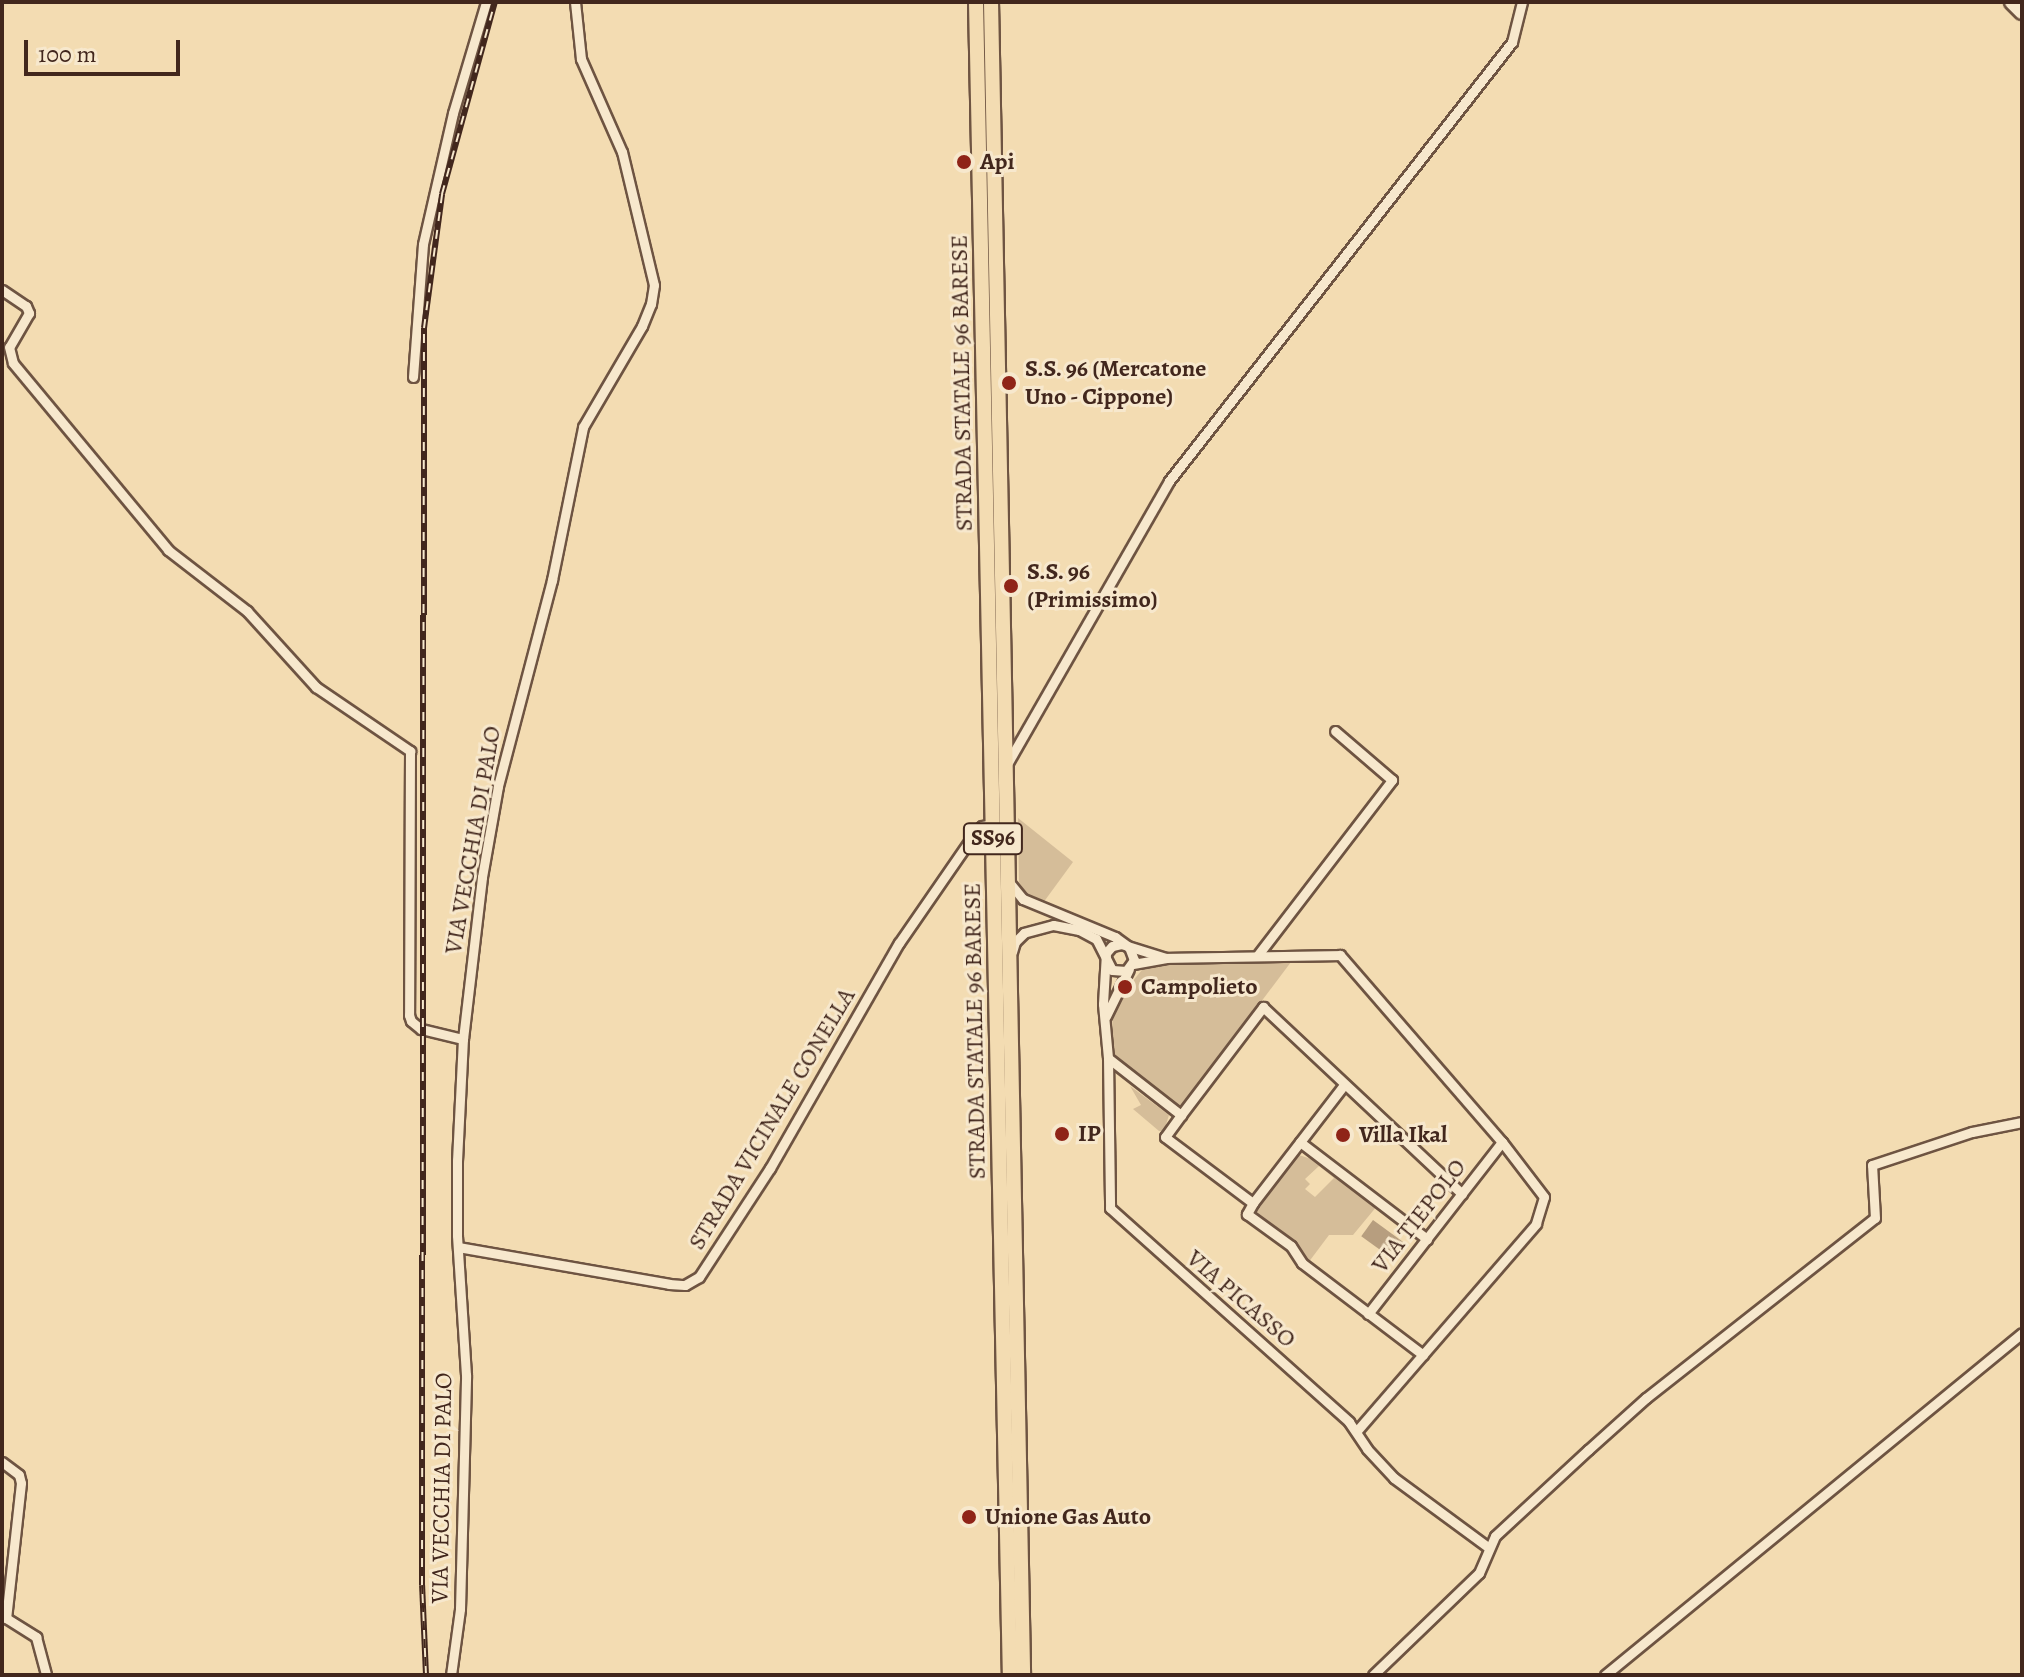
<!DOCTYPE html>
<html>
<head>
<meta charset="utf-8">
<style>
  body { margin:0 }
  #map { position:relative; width:2024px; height:1677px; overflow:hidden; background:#f3dcb2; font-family:Alegreya,serif }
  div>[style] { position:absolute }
  .green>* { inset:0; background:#d5bd99 }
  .water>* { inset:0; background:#b79e7f; transform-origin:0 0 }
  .roads { filter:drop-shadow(2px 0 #6e5442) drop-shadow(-2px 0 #6e5442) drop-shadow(0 2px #6e5442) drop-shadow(0 -2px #6e5442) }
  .minor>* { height:9px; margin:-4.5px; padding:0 4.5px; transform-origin:4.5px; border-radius:4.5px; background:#f7e8cd }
  .secondary>* { height:14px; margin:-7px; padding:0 7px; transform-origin:7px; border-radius:7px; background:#f7e8cd }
  .primary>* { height:14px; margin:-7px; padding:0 7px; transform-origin:7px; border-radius:7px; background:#f3dcb2 }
  .rail>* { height:6px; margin-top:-3px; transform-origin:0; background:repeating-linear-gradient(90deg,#f7e8cd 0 9px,#42271d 0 18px); box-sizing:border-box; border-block:2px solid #42271d }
  .dots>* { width:22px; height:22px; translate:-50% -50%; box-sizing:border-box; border:4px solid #f7e8cd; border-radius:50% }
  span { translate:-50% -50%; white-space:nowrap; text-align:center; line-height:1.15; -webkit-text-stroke:6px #f7e8cd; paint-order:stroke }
  .shield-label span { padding:2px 6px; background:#f7e8cd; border:2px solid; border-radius:6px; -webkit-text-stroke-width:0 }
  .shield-label { font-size:22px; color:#42271d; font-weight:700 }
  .poi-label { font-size:24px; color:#42271d; font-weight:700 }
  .left { translate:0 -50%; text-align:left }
  .street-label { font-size:24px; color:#42271d }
  .frame { position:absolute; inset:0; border:4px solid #42271d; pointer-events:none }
  .scale { position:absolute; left:24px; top:40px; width:156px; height:36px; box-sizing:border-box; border:4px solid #42271d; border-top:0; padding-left:10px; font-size:24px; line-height:28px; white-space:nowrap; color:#42271d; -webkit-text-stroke:6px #f7e8cd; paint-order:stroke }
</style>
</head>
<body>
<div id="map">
  <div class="green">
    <i style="clip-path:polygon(1018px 818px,1073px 862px,1043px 903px,1028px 896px,1019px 882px)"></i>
    <i style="clip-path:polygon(1291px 962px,1180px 1110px,1111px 1058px,1113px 1005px,1146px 965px)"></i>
    <i style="clip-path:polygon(1130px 1086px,1169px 1115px,1164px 1131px,1159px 1131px,1133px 1109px,1141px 1105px)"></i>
    <i style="clip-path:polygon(evenodd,1299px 1155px,1317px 1161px,1377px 1206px,1353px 1235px,1329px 1235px,1308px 1263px,1296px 1246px,1256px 1213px,1258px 1205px,1299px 1155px,1319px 1166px,1334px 1178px,1315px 1197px,1305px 1189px,1310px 1184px,1305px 1179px,1319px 1166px)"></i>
  </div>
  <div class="water">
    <i style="left:1373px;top:1220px;width:39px;height:20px;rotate:36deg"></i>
  </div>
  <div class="roads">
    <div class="minor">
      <i style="left:2px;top:290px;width:29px;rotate:34deg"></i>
      <i style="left:26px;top:306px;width:8px;rotate:67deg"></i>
      <i style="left:29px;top:313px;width:39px;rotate:120deg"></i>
      <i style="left:9px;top:347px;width:16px;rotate:76deg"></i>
      <i style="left:13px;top:363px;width:243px;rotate:50.3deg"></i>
      <i style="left:168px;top:550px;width:100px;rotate:37.7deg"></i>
      <i style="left:247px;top:611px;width:103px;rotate:47.8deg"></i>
      <i style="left:316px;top:687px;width:114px;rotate:34.2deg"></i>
      <i style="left:410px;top:751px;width:264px;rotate:90.2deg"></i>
      <i style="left:409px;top:1015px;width:6px;rotate:72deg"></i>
      <i style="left:411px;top:1021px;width:13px;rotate:39deg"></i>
      <i style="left:421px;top:1029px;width:43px;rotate:13.4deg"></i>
      <i style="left:413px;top:377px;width:133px;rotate:-85.7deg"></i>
      <i style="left:423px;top:244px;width:134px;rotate:-77.1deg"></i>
      <i style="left:453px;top:113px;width:116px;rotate:-73.4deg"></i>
      <i style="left:1007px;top:764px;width:326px;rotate:-60.2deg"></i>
      <i style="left:1169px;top:481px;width:557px;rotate:-52deg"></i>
      <i style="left:1512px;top:42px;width:41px;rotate:-76deg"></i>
      <i style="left:1009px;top:882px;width:22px;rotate:51deg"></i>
      <i style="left:1023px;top:899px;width:100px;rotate:22.4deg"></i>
      <i style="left:1115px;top:937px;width:17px;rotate:36deg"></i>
      <i style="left:1129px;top:947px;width:14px;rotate:69deg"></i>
      <i style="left:1134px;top:960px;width:14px;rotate:126deg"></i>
      <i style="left:1126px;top:971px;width:14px;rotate:-176deg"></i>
      <i style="left:1112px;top:970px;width:35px;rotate:-117deg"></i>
      <i style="left:1096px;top:939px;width:19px;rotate:-152deg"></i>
      <i style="left:1079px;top:930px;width:26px;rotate:-169deg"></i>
      <i style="left:1053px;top:925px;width:30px;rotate:165deg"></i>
      <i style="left:1024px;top:933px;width:13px;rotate:135deg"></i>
      <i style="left:1015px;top:942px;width:10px;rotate:107deg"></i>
      <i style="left:1257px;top:956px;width:222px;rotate:-52.5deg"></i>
      <i style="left:1392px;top:780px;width:75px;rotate:-139.3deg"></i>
      <i style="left:1166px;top:958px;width:47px;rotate:-162.7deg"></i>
      <i style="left:1121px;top:944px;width:9px;rotate:167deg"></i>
      <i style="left:1112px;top:946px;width:9px;rotate:131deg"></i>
      <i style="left:1106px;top:953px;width:51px;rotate:93.4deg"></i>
      <i style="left:1103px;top:1004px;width:54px;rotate:84.7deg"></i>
      <i style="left:1108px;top:1058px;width:150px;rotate:89.2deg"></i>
      <i style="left:1110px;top:1208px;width:321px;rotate:41.8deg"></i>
      <i style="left:1349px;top:1422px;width:32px;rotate:56deg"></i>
      <i style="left:1367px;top:1449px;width:40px;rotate:47deg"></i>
      <i style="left:1394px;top:1478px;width:117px;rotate:36.3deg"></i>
      <i style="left:1133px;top:964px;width:34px;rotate:-10deg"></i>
      <i style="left:1166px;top:958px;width:174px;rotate:-1deg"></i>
      <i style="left:1340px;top:955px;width:247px;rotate:49.1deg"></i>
      <i style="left:1502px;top:1142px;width:69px;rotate:52.6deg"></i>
      <i style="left:1544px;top:1197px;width:28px;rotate:107deg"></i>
      <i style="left:1536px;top:1224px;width:274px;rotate:130.9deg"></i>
      <i style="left:1106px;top:1016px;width:52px;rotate:-63.9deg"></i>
      <i style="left:1108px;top:1058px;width:93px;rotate:38deg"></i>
      <i style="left:1181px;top:1115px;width:27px;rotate:126deg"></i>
      <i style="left:1165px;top:1137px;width:110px;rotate:36.9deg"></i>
      <i style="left:1253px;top:1203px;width:13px;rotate:119deg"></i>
      <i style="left:1247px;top:1214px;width:54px;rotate:36deg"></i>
      <i style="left:1291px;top:1246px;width:20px;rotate:57deg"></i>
      <i style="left:1302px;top:1263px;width:152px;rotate:37.2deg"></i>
      <i style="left:1181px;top:1115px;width:136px;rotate:-52.8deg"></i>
      <i style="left:1263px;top:1007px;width:273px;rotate:43.2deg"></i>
      <i style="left:1300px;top:1142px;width:160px;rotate:37.4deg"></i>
      <i style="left:1253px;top:1203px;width:149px;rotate:-52.4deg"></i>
      <i style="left:458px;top:1247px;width:214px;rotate:9.9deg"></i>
      <i style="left:669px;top:1284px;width:16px;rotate:4deg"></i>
      <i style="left:685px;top:1285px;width:16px;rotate:-30deg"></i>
      <i style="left:699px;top:1277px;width:130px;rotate:-56.9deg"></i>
      <i style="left:770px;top:1168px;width:259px;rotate:-60.2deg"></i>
      <i style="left:899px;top:943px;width:134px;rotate:-55.4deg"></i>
      <i style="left:975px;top:833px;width:10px;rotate:-45deg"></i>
      <i style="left:982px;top:826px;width:11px;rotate:-10deg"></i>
      <i style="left:1368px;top:1314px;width:218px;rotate:-52.1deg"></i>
      <i style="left:2px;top:1462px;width:21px;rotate:37deg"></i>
      <i style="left:19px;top:1475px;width:8px;rotate:76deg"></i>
      <i style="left:21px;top:1483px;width:136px;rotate:96.3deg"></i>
      <i style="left:6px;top:1618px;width:36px;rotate:32deg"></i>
      <i style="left:36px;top:1637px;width:39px;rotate:75deg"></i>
      <i style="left:451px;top:1675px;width:67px;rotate:-82.2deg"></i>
      <i style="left:460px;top:1609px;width:234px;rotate:-88.5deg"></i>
      <i style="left:466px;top:1375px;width:140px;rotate:-93.7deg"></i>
      <i style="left:457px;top:1235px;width:74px;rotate:-90deg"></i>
      <i style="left:457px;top:1161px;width:122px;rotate:-87.2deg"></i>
      <i style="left:463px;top:1039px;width:163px;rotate:-83.3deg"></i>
      <i style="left:482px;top:877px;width:92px;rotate:-80deg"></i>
      <i style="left:498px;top:786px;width:213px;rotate:-75.3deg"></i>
      <i style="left:552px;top:580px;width:156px;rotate:-78.5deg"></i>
      <i style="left:583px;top:427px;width:117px;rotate:-59.7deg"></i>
      <i style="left:642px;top:326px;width:24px;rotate:-68deg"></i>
      <i style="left:651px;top:304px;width:19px;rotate:-81deg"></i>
      <i style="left:654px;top:285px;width:137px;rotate:-103.5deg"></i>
      <i style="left:622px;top:152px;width:102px;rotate:-113.8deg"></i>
      <i style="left:581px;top:59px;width:57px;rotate:-96deg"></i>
      <i style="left:1373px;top:1675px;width:147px;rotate:-43.9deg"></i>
      <i style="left:1479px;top:1573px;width:40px;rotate:-66.6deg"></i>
      <i style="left:1495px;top:1536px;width:127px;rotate:-42.8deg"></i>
      <i style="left:1588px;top:1450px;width:78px;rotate:-41.9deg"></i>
      <i style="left:1646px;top:1398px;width:291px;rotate:-38.2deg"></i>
      <i style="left:1875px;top:1218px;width:53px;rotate:-93.2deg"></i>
      <i style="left:1872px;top:1165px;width:105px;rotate:-18.3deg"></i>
      <i style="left:1972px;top:1132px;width:51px;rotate:-11.3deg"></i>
      <i style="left:1605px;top:1675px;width:539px;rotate:-39.36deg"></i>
    </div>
    <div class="secondary">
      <i style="left:2012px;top:2px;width:14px;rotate:45deg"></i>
    </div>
    <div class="primary">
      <i style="left:976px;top:2px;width:1673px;rotate:88.84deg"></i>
      <i style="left:991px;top:2px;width:1673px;rotate:88.9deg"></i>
    </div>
  </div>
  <div class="rail">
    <i style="left:426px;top:1675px;width:90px;rotate:-92.5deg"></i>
    <i style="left:422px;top:1585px;width:1257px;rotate:-89.91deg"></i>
    <i style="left:424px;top:328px;width:135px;rotate:-82.3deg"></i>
    <i style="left:442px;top:194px;width:199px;rotate:-74.6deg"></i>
  </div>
  <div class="dots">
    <i style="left:964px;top:162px;background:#8f2418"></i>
    <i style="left:1009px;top:383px;background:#8f2418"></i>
    <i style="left:1011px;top:586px;background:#8f2418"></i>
    <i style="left:1125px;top:987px;background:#8f2418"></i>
    <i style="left:1062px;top:1134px;background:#8f2418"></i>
    <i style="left:1343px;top:1135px;background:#8f2418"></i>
    <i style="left:969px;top:1517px;background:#8f2418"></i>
  </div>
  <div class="shield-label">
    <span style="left:993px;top:839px">SS96</span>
  </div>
  <div class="poi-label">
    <span class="left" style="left:980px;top:162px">Api</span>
    <span class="left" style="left:1025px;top:383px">S.S. 96 (Mercatone<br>Uno - Cippone)</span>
    <span class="left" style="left:1027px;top:586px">S.S. 96<br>(Primissimo)</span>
    <span class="left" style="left:1141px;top:987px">Campolieto</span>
    <span class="left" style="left:1078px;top:1134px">IP</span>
    <span class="left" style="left:1359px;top:1135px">Villa Ikal</span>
    <span class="left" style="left:985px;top:1517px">Unione Gas Auto</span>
  </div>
  <div class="street-label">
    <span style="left:962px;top:383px;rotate:-91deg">STRADA STATALE 96 BARESE</span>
    <span style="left:473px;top:840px;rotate:-80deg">VIA VECCHIA DI PALO</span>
    <span style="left:975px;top:1031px;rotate:-91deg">STRADA STATALE 96 BARESE</span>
    <span style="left:772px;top:1119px;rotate:-59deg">STRADA VICINALE CONELLA</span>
    <span style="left:1419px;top:1216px;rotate:-52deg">VIA TIEPOLO</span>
    <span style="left:1241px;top:1299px;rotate:41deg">VIA PICASSO</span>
    <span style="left:442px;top:1488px;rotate:-89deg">VIA VECCHIA DI PALO</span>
  </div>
  <div class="frame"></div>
  <div class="scale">100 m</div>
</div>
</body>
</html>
